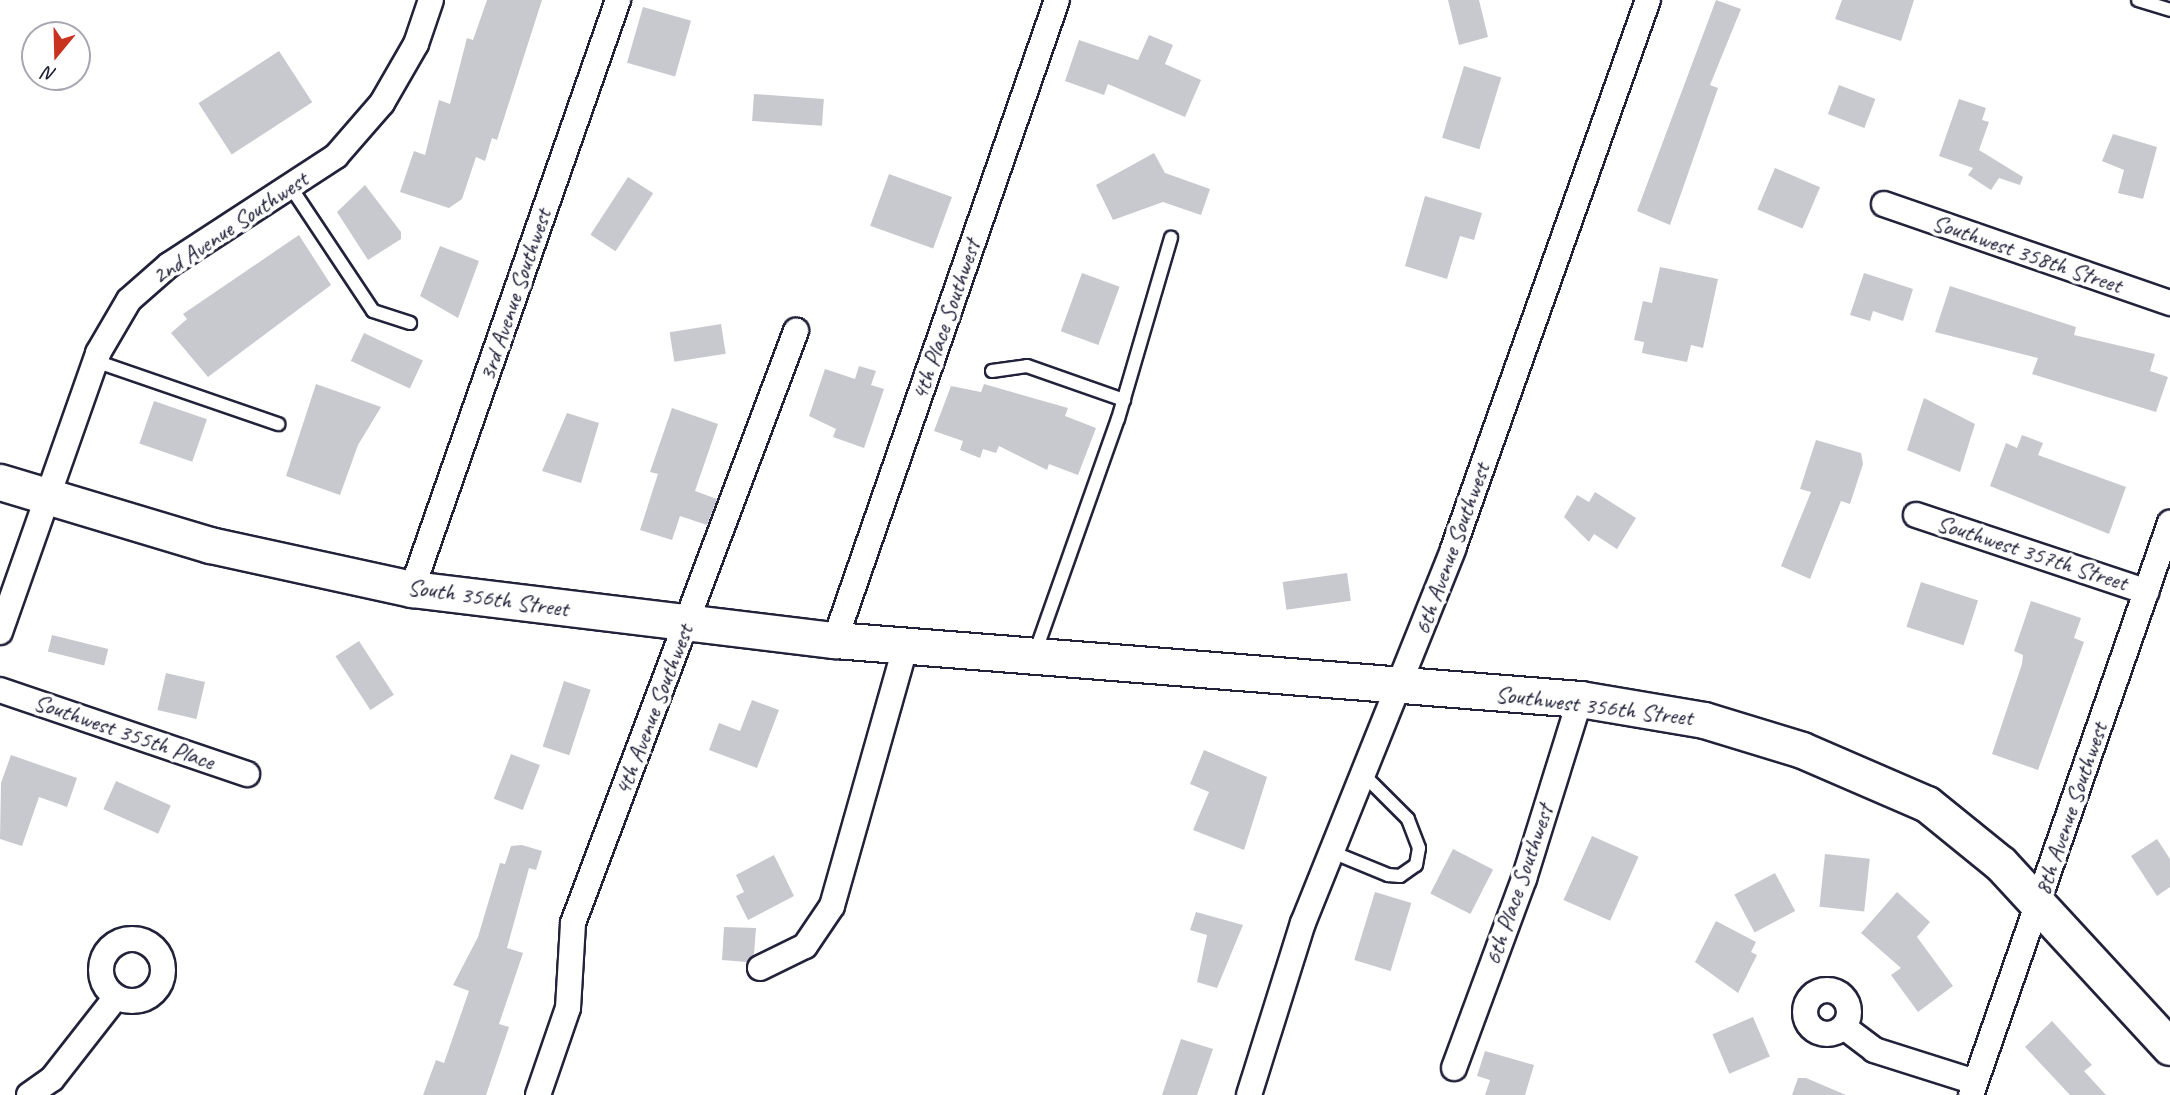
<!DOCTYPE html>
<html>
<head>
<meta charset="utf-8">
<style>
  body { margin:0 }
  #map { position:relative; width:2170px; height:1095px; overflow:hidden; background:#fff; font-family:Caveat,sans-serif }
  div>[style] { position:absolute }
  .building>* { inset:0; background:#c8c8cf; transform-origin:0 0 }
  .roads { filter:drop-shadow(2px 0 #22223b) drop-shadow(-2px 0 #22223b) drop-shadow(0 2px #22223b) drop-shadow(0 -2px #22223b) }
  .lane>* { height:12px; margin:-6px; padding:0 6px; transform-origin:6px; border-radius:6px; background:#fff }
  .street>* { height:24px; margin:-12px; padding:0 12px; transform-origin:12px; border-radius:12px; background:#fff }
  .street>.ring { margin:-12px; padding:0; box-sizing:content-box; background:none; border:24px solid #fff; border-radius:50% }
  .secondary>* { height:35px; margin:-17.5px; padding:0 17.5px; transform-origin:17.5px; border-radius:17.5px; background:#fff }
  span { translate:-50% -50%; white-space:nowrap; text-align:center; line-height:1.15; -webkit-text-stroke:7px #fff; paint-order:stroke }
  .street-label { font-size:24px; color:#22223b }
  .north { position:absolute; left:21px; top:21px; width:70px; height:70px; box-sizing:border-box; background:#fff; border:2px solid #a7a7b1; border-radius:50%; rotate:199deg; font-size:19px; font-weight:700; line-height:28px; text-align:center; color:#22223b }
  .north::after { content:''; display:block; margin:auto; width:24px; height:32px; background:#c8321e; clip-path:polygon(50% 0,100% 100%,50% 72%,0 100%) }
</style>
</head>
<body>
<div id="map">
  <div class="building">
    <i style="clip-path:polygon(487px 0,542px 0,497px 140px,492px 138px,485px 161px,476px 157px,462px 199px,449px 208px,400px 192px,414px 151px,425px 155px,439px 100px,450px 104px,467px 38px,473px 40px)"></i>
    <i style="clip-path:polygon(1448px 0,1479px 0,1488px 37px,1459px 45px)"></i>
    <i style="clip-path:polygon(1716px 0,1741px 9px,1710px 85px,1718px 88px,1670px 225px,1637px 211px)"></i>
    <i style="clip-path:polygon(1842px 0,1914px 0,1901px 41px,1835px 19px)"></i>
    <i style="left:643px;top:7px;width:50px;height:58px;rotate:16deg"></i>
    <i style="clip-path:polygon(1149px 35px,1173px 45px,1165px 64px,1201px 80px,1185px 117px,1108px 84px,1104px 95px,1065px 81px,1079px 40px,1138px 60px)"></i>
    <i style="left:279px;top:51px;width:61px;height:96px;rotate:57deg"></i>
    <i style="left:1464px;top:66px;width:39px;height:75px;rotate:17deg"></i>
    <i style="left:1839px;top:85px;width:39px;height:31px;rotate:21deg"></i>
    <i style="left:754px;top:94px;width:70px;height:27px;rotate:4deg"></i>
    <i style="clip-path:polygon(1959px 99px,1986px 108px,1982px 120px,1989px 122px,1979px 150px,2023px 177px,2020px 185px,1999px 178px,1991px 190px,1968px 175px,1973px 168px,1939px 156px)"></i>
    <i style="clip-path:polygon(2113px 134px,2157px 147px,2143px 199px,2118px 193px,2124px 170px,2102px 161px)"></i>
    <i style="clip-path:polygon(1154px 153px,1165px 173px,1210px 189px,1201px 215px,1163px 202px,1113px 220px,1096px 185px)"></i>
    <i style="left:1775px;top:168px;width:49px;height:45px;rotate:23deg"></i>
    <i style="left:889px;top:174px;width:67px;height:55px;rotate:20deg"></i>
    <i style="left:628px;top:177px;width:30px;height:69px;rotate:33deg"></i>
    <i style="clip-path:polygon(365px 185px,401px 232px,401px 239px,368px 260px,337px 212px)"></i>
    <i style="clip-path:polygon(1425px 196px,1482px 213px,1474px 240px,1460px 236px,1447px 279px,1405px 266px)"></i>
    <i style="clip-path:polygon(299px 235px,331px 285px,208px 377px,171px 333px,187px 319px,183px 314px)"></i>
    <i style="clip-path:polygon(440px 246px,479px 261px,458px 318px,420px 296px)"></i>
    <i style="clip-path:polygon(1660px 267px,1718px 279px,1703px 348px,1691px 345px,1687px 362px,1642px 353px,1644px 342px,1634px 340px,1643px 301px,1652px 303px)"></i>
    <i style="left:1082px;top:273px;width:40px;height:62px;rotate:20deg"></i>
    <i style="clip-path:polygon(1864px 273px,1913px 289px,1903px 321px,1873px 311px,1870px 321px,1850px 315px)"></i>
    <i style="clip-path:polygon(1950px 286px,2076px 327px,2074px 335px,2155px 354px,2150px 371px,2168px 377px,2156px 412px,2032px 374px,2038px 358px,1935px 332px)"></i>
    <i style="left:721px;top:324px;width:30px;height:52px;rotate:81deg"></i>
    <i style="left:364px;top:333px;width:65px;height:31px;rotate:25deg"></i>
    <i style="clip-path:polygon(859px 366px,876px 371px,871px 385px,884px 389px,864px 448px,833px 437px,836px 429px,809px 416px,825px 369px,855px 379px)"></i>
    <i style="clip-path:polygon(316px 384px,381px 407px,358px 445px,340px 495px,286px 476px)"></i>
    <i style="clip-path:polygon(984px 384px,1068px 408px,1065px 416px,1096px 428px,1078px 475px,1049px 464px,1047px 470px,999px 446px,996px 453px,983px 449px,980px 458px,960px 450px,963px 441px,934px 431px,951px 386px,981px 392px)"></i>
    <i style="clip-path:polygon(1924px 398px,1975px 424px,1960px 472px,1907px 450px)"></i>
    <i style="left:154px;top:401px;width:56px;height:45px;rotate:19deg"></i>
    <i style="clip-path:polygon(672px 408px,718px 424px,695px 491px,717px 499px,707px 525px,680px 516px,672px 540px,640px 530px,658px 474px,650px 472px)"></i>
    <i style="clip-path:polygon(567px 413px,599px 423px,581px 483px,542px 471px)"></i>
    <i style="clip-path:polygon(2022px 435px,2043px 443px,2038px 455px,2126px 487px,2109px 534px,1990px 486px,2006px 443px,2017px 448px)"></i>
    <i style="clip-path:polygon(1816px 440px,1861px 453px,1863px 464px,1850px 504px,1841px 501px,1810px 579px,1781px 566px,1811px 492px,1800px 489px)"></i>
    <i style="clip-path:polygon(1595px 492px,1636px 518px,1617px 549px,1594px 534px,1589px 542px,1564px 517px,1577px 495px,1589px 502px)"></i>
    <i style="left:1347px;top:573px;width:28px;height:65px;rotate:82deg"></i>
    <i style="left:1921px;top:582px;width:60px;height:47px;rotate:18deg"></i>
    <i style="clip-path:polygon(2031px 601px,2081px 618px,2074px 638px,2084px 642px,2038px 770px,1992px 754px,2022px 664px,2023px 655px,2014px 651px)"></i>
    <i style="left:52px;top:635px;width:58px;height:17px;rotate:14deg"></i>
    <i style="left:359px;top:641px;width:64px;height:28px;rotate:57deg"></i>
    <i style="left:166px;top:673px;width:40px;height:38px;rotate:13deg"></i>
    <i style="left:564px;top:681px;width:28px;height:69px;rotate:18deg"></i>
    <i style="clip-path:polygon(752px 700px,779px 710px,757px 768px,709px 750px,719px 723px,740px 731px)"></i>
    <i style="clip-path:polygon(1204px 750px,1267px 777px,1244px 850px,1193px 830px,1209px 792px,1190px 784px)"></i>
    <i style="left:511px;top:754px;width:31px;height:48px;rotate:21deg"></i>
    <i style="clip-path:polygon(11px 755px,77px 778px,67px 807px,39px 797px,22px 846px,0 839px,1px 783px)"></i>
    <i style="left:116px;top:781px;width:60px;height:31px;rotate:24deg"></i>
    <i style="left:1592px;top:836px;width:51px;height:70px;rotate:24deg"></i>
    <i style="clip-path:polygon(2157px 839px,2170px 859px,2170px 887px,2157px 896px,2131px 856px)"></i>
    <i style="clip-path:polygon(522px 845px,542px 851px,536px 870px,529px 868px,507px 948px,523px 953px,499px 1024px,509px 1027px,486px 1095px,423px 1095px,436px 1060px,444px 1063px,469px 991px,453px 985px,478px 937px,500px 863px,505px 864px,511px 846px)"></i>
    <i style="left:1453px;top:849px;width:45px;height:50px;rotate:27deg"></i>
    <i style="left:1825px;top:854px;width:45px;height:53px;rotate:6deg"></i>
    <i style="clip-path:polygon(774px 855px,794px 896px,748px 920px,736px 896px,744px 892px,736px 875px)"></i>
    <i style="left:1775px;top:873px;width:43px;height:46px;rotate:62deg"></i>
    <i style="left:1375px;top:892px;width:38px;height:71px;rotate:17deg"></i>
    <i style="clip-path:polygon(1897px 892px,1930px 922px,1917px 937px,1953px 986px,1918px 1012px,1891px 975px,1901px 968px,1861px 933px)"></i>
    <i style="clip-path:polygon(1196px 912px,1243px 925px,1217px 988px,1197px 982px,1207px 935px,1190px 930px)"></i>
    <i style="clip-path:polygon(1716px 921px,1756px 942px,1751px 952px,1757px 955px,1738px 993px,1695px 962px)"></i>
    <i style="clip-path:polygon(724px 927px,756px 928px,754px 954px,747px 962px,722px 960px)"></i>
    <i style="left:1753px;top:1017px;width:43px;height:44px;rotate:67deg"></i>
    <i style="clip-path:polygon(2052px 1021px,2092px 1065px,2084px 1071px,2106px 1095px,2070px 1095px,2025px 1047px)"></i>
    <i style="clip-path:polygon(1181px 1039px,1213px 1049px,1197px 1095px,1162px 1095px)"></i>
    <i style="clip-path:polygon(1485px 1051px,1534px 1065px,1525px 1095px,1485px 1095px,1490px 1080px,1477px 1076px)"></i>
    <i style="clip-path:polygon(1798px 1078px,1806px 1078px,1846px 1095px,1792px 1095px)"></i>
  </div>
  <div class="roads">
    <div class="lane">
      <i style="left:2138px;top:0;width:34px;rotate:17deg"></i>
      <i style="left:290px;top:186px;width:150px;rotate:56.4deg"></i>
      <i style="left:373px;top:311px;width:39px;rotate:18deg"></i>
      <i style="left:95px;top:361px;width:194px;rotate:19deg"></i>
      <i style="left:992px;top:371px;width:35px;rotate:-8deg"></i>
      <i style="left:1027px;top:366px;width:103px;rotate:19.3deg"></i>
      <i style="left:1035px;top:653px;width:248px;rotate:-70.5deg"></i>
      <i style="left:1118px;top:419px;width:189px;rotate:-73.7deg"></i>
      <i style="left:1332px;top:852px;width:61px;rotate:22.3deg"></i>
      <i style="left:1388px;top:875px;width:12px;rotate:5deg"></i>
      <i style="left:1400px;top:876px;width:19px;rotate:-35deg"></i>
      <i style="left:1416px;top:865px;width:17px;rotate:-80deg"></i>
      <i style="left:1419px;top:848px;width:31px;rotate:-111deg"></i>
      <i style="left:1408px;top:819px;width:62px;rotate:-135deg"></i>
    </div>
    <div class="street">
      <i style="left:1884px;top:204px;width:303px;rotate:19.1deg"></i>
      <i style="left:1916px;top:515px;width:243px;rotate:18.4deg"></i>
      <i style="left:412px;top:589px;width:624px;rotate:-70.72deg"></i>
      <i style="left:0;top:632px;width:296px;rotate:-70.6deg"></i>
      <i style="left:98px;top:353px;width:61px;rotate:-59.7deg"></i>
      <i style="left:129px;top:300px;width:53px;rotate:-41.2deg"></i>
      <i style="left:169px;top:265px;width:199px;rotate:-33.1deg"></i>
      <i style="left:336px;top:156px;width:70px;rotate:-49deg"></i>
      <i style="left:382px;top:103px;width:68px;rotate:-60deg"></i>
      <i style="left:416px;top:44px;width:46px;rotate:-71.2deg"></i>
      <i style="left:835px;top:640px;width:677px;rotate:-70.87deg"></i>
      <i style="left:0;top:690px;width:261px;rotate:18.8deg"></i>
      <i class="ring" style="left:101px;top:939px;width:38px;height:38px"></i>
      <i style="left:760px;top:968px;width:50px;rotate:-26.1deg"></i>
      <i style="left:805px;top:946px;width:48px;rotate:-56deg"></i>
      <i style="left:832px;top:906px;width:271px;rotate:-74.2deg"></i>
      <i class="ring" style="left:1805px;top:990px;width:20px;height:20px"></i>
      <i style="left:1844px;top:1027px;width:38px;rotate:37deg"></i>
      <i style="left:1874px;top:1050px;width:106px;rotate:17.6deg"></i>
      <i style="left:1454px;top:1068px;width:202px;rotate:-69.7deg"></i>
      <i style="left:1524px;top:879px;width:189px;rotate:-72.7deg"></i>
      <i style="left:29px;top:1095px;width:28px;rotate:-35deg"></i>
      <i style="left:52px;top:1079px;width:104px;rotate:-52deg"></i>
      <i style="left:538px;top:1095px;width:92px;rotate:-71deg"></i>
      <i style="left:568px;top:1008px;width:85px;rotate:-86.6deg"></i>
      <i style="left:573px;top:923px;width:633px;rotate:-69.36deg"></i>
      <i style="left:1249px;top:1095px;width:180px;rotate:-72.6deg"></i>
      <i style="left:1303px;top:923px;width:403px;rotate:-68.1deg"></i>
      <i style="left:1453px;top:549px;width:583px;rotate:-70.45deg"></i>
      <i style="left:1971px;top:1095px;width:606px;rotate:-70.82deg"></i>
    </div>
    <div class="secondary">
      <i style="left:0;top:482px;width:219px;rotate:16.7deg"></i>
      <i style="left:210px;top:545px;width:207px;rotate:12.3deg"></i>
      <i style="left:412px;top:589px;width:426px;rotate:6.9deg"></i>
      <i style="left:835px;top:640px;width:747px;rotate:4.53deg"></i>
      <i style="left:1580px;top:699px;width:126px;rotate:9.6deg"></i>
      <i style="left:1704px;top:720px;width:102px;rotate:17deg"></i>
      <i style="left:1802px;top:750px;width:136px;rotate:23.4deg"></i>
      <i style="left:1927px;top:804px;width:95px;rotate:39deg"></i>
      <i style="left:2001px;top:864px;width:249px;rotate:47.3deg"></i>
    </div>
  </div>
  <div class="street-label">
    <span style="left:230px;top:228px;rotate:-34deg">2nd Avenue Southwest</span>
    <span style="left:2027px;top:254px;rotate:19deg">Southwest 358th Street</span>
    <span style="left:515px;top:295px;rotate:-71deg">3rd Avenue Southwest</span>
    <span style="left:946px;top:320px;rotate:-71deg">4th Place Southwest</span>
    <span style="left:1452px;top:549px;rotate:-70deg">6th Avenue Southwest</span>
    <span style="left:2032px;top:553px;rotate:18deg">Southwest 357th Street</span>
    <span style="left:488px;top:598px;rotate:8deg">South 356th Street</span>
    <span style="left:1594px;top:706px;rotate:7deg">Southwest 356th Street</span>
    <span style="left:654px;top:710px;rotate:-69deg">4th Avenue Southwest</span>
    <span style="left:124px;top:732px;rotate:19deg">Southwest 355th Place</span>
    <span style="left:2071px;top:809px;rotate:-71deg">8th Avenue Southwest</span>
    <span style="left:1519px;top:885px;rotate:-71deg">6th Place Southwest</span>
  </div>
  <div class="north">N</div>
</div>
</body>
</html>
